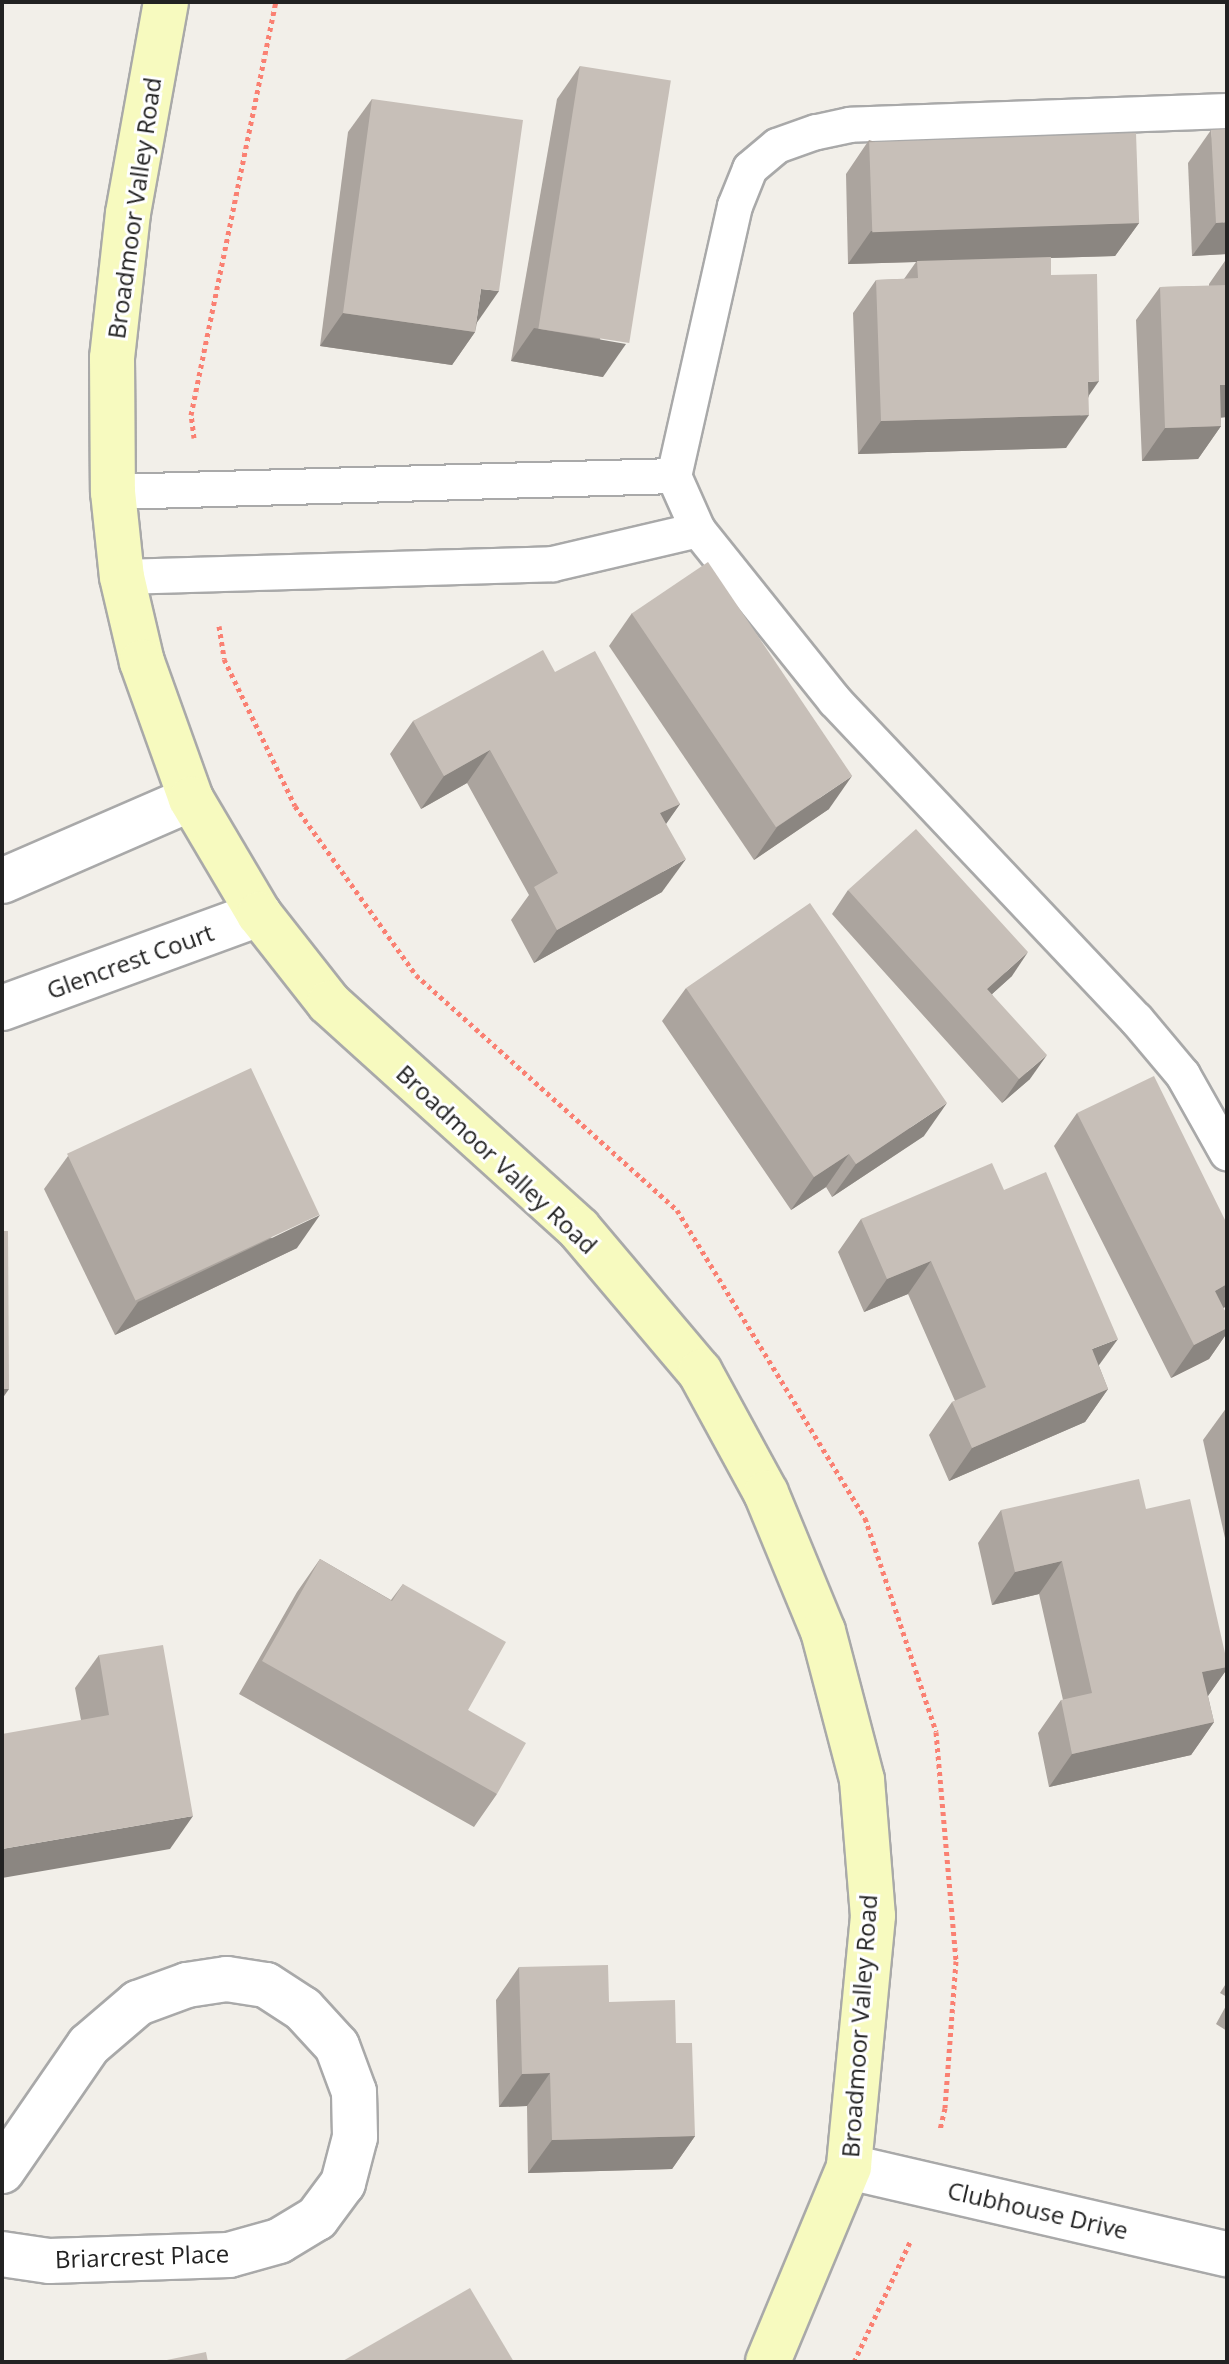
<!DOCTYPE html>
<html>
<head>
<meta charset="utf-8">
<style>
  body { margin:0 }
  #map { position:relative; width:1229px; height:2364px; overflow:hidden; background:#f2efe9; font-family:"Open Sans",sans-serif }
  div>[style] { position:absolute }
  .path>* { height:5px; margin-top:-2.5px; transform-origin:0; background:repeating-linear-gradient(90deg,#fa8072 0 4px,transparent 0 8px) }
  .roads { filter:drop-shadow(2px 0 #a9a9a9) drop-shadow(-2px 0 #a9a9a9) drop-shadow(0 2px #a9a9a9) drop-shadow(0 -2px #a9a9a9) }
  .lane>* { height:34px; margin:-17px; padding:0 17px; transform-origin:17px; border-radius:17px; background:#fff }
  .street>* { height:44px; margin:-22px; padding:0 22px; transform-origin:22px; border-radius:22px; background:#fff }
  .secondary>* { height:44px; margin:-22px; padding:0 22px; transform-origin:22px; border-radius:22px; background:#f7fabf }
  .wall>* { inset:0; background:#aba49e }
  .shaded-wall>* { inset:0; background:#8b8681 }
  .building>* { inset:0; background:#c7bfb8; transform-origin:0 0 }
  span { translate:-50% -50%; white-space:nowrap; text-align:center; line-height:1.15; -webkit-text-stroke:6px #fff; paint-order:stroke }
  .street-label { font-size:24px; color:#222 }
  .frame { position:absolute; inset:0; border:4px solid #222; pointer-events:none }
</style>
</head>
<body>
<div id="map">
  <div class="path">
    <i style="left:194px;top:438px;width:23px;rotate:-97deg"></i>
    <i style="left:191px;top:415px;width:422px;rotate:-78.4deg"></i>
    <i style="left:219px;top:626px;width:33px;rotate:81deg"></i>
    <i style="left:224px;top:659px;width:163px;rotate:64.2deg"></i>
    <i style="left:295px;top:806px;width:208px;rotate:54.4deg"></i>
    <i style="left:416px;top:975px;width:351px;rotate:42deg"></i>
    <i style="left:677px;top:1210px;width:361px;rotate:58.6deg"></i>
    <i style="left:865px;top:1518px;width:225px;rotate:71.6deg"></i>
    <i style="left:936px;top:1732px;width:230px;rotate:85deg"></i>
    <i style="left:956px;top:1961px;width:147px;rotate:94.3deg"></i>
    <i style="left:945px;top:2108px;width:23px;rotate:103deg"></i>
    <i style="left:854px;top:2362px;width:135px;rotate:-65deg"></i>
  </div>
  <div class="roads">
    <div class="lane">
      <i style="left:1227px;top:111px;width:377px;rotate:177.9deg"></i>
      <i style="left:850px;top:125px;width:35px;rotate:168deg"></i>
      <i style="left:816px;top:132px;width:41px;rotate:160.3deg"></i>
      <i style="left:777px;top:146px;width:35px;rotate:140deg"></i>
      <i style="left:750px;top:169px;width:40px;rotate:112deg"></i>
      <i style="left:735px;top:206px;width:277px;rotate:102.7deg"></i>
      <i style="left:674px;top:476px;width:59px;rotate:66deg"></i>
      <i style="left:698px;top:530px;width:219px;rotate:51.3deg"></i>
      <i style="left:835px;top:701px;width:438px;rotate:46.6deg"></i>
      <i style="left:1136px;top:1019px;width:73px;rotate:50deg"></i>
      <i style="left:1183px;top:1075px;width:90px;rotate:60.6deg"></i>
      <i style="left:113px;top:492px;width:561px;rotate:-1.63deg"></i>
      <i style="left:122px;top:577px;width:431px;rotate:-1.7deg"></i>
      <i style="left:553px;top:564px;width:149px;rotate:-13.2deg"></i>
    </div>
    <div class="street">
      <i style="left:2px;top:881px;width:206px;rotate:-23.5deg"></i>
      <i style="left:2px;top:1008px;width:274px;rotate:-20.1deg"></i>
      <i style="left:849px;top:2167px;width:388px;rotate:13deg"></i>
      <i style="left:2px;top:2171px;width:153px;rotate:-55.4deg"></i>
      <i style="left:89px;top:2045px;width:65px;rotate:-40.6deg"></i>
      <i style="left:138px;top:2003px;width:52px;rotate:-20.2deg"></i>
      <i style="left:187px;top:1985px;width:40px;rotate:-8.5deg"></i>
      <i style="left:227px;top:1979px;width:39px;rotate:9deg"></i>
      <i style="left:266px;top:1985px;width:44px;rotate:33deg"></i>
      <i style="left:303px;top:2009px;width:50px;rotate:47.4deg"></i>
      <i style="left:337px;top:2046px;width:49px;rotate:69.7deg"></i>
      <i style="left:354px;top:2092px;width:45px;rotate:88.7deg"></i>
      <i style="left:355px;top:2137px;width:48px;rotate:104.6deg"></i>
      <i style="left:343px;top:2183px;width:44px;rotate:126.6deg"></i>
      <i style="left:317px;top:2218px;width:44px;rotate:148.8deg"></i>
      <i style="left:279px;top:2241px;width:52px;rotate:164.4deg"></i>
      <i style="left:229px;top:2255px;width:180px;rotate:178.1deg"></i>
      <i style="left:49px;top:2261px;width:48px;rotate:-171.5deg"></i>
    </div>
    <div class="secondary">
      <i style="left:166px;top:2px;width:214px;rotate:100.2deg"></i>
      <i style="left:128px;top:213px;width:146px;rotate:96.3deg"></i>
      <i style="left:112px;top:358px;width:134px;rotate:89.6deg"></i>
      <i style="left:113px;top:492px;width:85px;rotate:84deg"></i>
      <i style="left:122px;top:577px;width:87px;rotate:76.8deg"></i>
      <i style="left:142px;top:662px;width:145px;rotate:70.3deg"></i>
      <i style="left:191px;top:799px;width:134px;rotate:59.4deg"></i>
      <i style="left:259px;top:914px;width:113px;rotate:51.8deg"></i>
      <i style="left:329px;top:1003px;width:337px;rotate:42.1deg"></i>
      <i style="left:579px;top:1229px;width:187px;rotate:49.8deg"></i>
      <i style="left:700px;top:1372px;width:138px;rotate:61.4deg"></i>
      <i style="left:766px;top:1493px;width:149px;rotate:67.6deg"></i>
      <i style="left:823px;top:1631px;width:154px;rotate:75.3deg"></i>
      <i style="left:862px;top:1780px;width:136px;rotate:85.4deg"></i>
      <i style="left:873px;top:1916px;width:252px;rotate:95.5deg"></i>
      <i style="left:849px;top:2167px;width:211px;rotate:112.6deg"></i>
    </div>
  </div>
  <div class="wall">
    <i style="clip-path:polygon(580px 66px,603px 377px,511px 361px,557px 99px)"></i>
    <i style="clip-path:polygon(372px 99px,477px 323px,475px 332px,452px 365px,320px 346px,348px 132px)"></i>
    <i style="clip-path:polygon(1211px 130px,1227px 254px,1192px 256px,1188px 163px)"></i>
    <i style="clip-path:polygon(869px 140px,1139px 223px,1115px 256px,1051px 258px,1051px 275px,1089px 396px,1066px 448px,858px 454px,853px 313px,876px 280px,904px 279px,916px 262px,848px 264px,846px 174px)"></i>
    <i style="clip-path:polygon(1227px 258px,1227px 417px,1221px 418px,1221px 426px,1198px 459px,1142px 461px,1136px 320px,1160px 287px,1209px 286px,1209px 284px)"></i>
    <i style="clip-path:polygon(632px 613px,829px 809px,754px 860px,609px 646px)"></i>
    <i style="clip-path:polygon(555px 672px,680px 804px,666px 823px,662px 892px,534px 963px,511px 920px,529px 895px,467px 783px,421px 809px,390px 754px,413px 721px)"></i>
    <i style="clip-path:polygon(848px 890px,1012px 976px,992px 994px,1030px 1079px,1002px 1103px,832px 914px)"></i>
    <i style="clip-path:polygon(686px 988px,924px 1136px,832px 1197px,826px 1187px,791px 1210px,662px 1021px)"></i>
    <i style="clip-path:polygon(1077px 1113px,1227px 1224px,1227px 1306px,1223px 1308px,1227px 1315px,1227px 1333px,1209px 1359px,1171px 1378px,1054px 1146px)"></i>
    <i style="clip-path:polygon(68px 1156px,297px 1248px,115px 1335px,44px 1189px)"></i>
    <i style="clip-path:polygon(1004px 1190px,1099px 1366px,1108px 1389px,1085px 1422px,949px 1481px,929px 1435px,952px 1402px,955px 1401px,908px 1294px,864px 1312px,838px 1252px,861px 1219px)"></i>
    <i style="clip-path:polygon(1227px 1407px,1227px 1547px,1203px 1440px)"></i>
    <i style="clip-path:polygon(1146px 1509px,1227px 1662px,1227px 1669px,1208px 1696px,1214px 1722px,1191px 1755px,1049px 1787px,1038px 1733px,1061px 1700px,1063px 1700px,1039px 1594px,992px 1605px,978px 1543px,1001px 1510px)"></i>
    <i style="clip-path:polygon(320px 1559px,391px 1600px,403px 1584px,468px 1710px,497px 1794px,474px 1827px,239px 1694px,297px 1592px)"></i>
    <i style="clip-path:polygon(99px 1655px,170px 1849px,81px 1720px,75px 1688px)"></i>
    <i style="clip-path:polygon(519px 1967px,609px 2002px,676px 2043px,695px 2136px,672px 2169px,528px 2173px,527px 2106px,499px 2107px,496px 2000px)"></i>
    <i style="clip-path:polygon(1227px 1982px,1227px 1997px,1220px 1993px)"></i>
    <i style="clip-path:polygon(1227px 2004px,1227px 2031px,1216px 2024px)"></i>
  </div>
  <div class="shaded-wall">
    <i style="clip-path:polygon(1227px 222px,1227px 254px,1192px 256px,1216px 223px)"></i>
    <i style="clip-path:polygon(1139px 223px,1115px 256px,848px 264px,871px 231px)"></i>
    <i style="clip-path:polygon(481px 289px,499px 291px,476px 324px)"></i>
    <i style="clip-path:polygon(343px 313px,475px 332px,452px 365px,320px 346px)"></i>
    <i style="clip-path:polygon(534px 328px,626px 344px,603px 377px,511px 361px)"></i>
    <i style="clip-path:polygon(1099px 381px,1076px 414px,1088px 382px)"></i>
    <i style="clip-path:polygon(1220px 385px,1227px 385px,1227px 417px,1197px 418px)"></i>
    <i style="clip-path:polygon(1089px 415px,1066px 448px,858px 454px,881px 421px)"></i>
    <i style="clip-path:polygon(1221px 426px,1198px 459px,1142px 461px,1165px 428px)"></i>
    <i style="clip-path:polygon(490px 750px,467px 783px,421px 809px,444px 776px)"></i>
    <i style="clip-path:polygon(852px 776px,829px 809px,754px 860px,777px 827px)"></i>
    <i style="clip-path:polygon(680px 804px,657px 837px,660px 813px)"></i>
    <i style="clip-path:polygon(686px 859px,662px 892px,534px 963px,557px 930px)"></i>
    <i style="clip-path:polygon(1028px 952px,1012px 976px,971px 1013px,987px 989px)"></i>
    <i style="clip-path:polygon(1047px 1055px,1030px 1079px,1002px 1103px,1019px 1079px)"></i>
    <i style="clip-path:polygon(947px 1103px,924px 1136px,832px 1197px,856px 1164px)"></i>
    <i style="clip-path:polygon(849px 1154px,826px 1187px,791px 1210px,814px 1177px)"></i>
    <i style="clip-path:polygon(320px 1215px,297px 1248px,115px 1335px,138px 1302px)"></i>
    <i style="clip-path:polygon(931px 1261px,908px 1294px,864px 1312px,887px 1279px)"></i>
    <i style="clip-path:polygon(1227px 1284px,1227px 1306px,1192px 1324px,1215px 1291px)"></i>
    <i style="clip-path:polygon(1227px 1328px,1227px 1333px,1209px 1359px,1171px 1378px,1194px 1345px)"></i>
    <i style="clip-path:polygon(1118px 1339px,1094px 1372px,1092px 1349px)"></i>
    <i style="clip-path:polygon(2px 1389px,9px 1389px,2px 1399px)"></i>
    <i style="clip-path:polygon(1108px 1389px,1085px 1422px,949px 1481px,972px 1448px)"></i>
    <i style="clip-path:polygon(1062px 1561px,1039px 1594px,992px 1605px,1015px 1572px)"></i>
    <i style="clip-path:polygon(1227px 1667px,1227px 1669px,1205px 1700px,1202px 1672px)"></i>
    <i style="clip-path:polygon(1214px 1722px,1191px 1755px,1049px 1787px,1072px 1754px)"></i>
    <i style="clip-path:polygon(193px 1816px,170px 1849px,2px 1878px,2px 1849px)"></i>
    <i style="clip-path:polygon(550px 2073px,527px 2106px,499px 2107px,522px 2074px)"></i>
    <i style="clip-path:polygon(695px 2136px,672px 2169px,528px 2173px,552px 2140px)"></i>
  </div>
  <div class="building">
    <i style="left:580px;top:66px;width:92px;height:266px;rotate:9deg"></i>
    <i style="clip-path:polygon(372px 99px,523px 120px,499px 291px,481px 289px,475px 332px,343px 313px)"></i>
    <i style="clip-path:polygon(1227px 129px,1227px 222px,1216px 223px,1211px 130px)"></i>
    <i style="left:1136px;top:133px;width:90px;height:267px;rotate:88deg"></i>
    <i style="clip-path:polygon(1051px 257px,1051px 275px,1097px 274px,1099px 381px,1088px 382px,1089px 415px,881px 421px,876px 280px,918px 278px,917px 261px)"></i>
    <i style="clip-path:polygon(1227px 285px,1227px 385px,1220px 385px,1221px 426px,1165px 428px,1160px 287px)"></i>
    <i style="left:708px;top:562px;width:258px;height:92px;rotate:56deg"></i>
    <i style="clip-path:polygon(543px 650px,555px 672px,595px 651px,680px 804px,660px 813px,686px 859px,557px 930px,534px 887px,558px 873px,490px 750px,444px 776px,413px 721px)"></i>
    <i style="clip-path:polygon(916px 829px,1028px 952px,987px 989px,1047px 1055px,1019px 1079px,848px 890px)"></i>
    <i style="clip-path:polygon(810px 903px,947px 1103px,856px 1164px,849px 1154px,814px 1177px,686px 988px)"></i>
    <i style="left:251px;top:1068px;width:162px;height:203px;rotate:65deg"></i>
    <i style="clip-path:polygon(1154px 1076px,1227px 1224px,1227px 1284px,1215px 1291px,1227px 1315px,1227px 1328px,1194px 1345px,1077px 1113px)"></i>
    <i style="clip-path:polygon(992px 1163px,1004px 1190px,1046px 1172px,1118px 1339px,1092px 1349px,1108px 1389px,972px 1448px,952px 1402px,986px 1387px,931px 1261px,887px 1279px,861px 1219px)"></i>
    <i style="clip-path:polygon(2px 1231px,8px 1231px,9px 1389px,2px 1389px)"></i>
    <i style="clip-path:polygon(1139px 1479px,1146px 1509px,1190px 1499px,1227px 1662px,1227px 1667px,1202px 1672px,1214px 1722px,1072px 1754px,1061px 1700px,1092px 1693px,1062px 1561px,1015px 1572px,1001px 1510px)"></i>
    <i style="clip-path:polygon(320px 1559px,392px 1601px,403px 1584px,506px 1642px,468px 1710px,526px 1743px,497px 1794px,262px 1661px)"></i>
    <i style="clip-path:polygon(163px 1645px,193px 1816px,2px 1849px,2px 1734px,109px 1715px,99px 1655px)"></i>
    <i style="clip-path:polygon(608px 1965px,609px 2002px,675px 2000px,676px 2043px,692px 2043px,695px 2136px,552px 2140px,550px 2073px,522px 2074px,519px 1967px)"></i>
    <i style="clip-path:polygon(470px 2288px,514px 2362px,341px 2362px)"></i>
    <i style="clip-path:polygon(206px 2352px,208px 2362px,157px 2362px)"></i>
  </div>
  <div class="street-label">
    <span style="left:134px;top:208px;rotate:-82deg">Broadmoor Valley Road</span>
    <span style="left:130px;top:961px;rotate:-20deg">Glencrest Court</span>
    <span style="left:497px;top:1159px;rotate:43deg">Broadmoor Valley Road</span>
    <span style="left:859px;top:2026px;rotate:-86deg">Broadmoor Valley Road</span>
    <span style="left:1038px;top:2210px;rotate:13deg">Clubhouse Drive</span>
    <span style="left:142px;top:2256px;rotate:-2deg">Briarcrest Place</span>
  </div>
  <div class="frame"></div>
</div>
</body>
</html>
